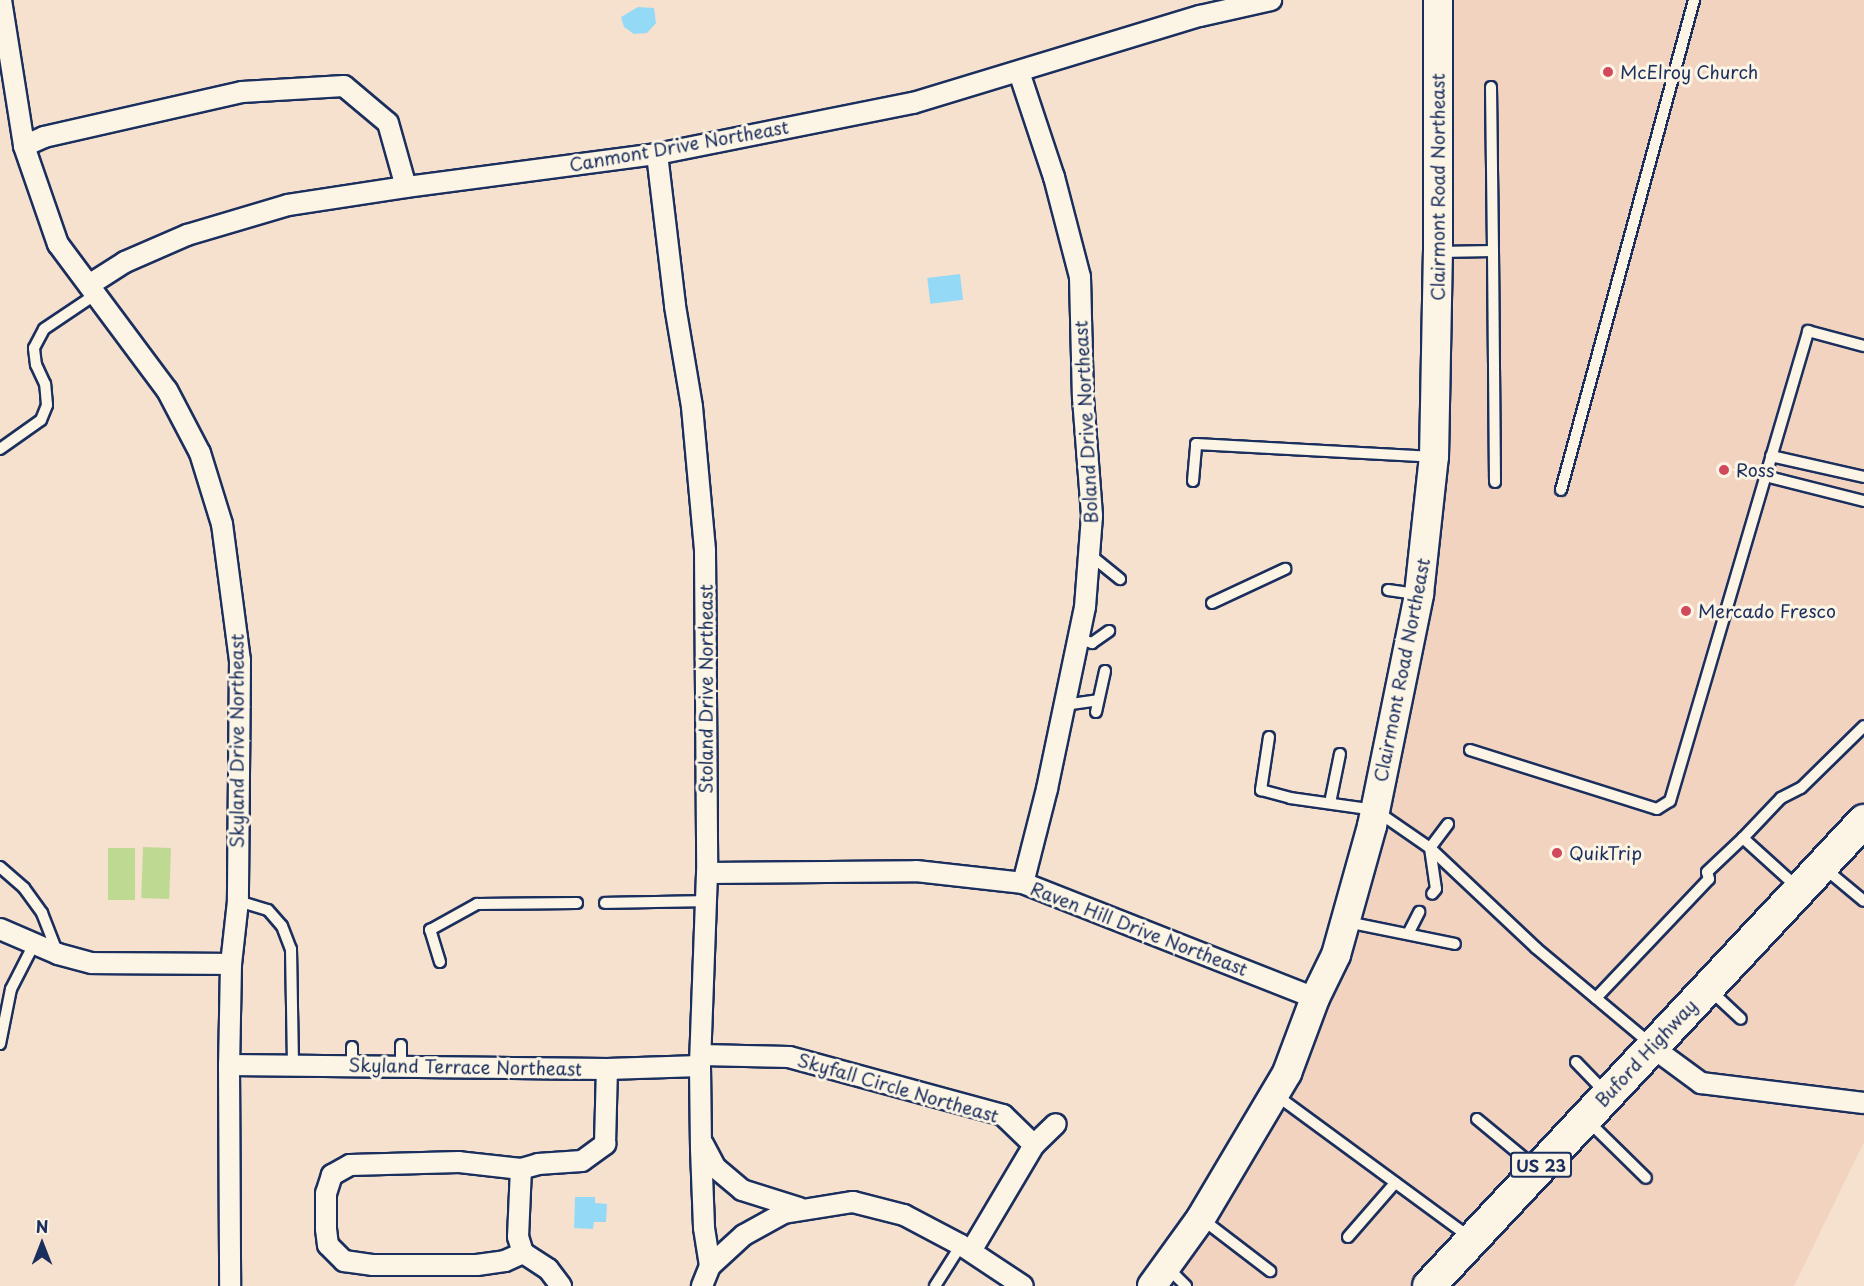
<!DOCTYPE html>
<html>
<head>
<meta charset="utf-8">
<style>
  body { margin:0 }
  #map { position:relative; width:1864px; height:1286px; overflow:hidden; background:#f6e1cf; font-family:"Playpen Sans",sans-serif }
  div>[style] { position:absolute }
  .built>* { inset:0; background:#f2d3c0 }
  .green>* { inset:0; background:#beda92; transform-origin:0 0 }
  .water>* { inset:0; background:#94d9f6; transform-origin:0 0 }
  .roads { filter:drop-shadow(2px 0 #1b2f5e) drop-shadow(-2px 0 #1b2f5e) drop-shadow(0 2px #1b2f5e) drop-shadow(0 -2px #1b2f5e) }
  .service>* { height:10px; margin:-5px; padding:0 5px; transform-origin:5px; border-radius:5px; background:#fcf5e5 }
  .minor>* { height:20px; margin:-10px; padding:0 10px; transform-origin:10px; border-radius:10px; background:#fcf5e5 }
  .secondary>* { height:28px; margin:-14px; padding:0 14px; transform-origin:14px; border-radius:14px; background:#fcf5e5 }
  .primary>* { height:32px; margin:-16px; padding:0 16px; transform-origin:16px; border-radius:16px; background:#fcf5e5 }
  .dots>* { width:16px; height:16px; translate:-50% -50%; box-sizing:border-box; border:3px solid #fcf5e5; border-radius:50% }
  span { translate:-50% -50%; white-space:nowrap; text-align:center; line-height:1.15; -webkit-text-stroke:6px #fcf5e5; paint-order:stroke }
  .shield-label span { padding:2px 4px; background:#fcf5e5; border:2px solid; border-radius:4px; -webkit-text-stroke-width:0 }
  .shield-label { font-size:16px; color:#1b2f5e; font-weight:700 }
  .poi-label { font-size:18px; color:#1b2f5e }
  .left { translate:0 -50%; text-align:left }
  .street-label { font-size:18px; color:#1b2f5e }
  .north { position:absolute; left:12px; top:1214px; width:60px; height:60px; -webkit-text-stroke:4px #fcf5e5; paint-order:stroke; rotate:0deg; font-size:16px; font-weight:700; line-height:24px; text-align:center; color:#1b2f5e }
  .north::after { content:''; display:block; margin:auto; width:21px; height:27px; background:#1b2f5e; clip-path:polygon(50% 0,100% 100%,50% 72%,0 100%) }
</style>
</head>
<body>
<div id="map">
  <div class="built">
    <i style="clip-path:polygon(1432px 0,1864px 0,1864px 1142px,1794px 1286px,1146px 1286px,1312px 1010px,1365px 825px,1440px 424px)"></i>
  </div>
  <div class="green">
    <i style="left:143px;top:847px;width:28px;height:51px;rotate:2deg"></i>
    <i style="left:108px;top:848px;width:27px;height:52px"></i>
  </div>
  <div class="water">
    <i style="clip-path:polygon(638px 7px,654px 8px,656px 23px,647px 33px,634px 34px,624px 27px,621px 17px)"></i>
    <i style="left:960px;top:274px;width:26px;height:33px;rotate:83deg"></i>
    <i style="clip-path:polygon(575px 1197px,595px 1197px,595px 1203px,607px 1204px,606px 1222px,594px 1222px,593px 1229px,574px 1228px)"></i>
  </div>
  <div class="roads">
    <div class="service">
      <i style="left:1491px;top:87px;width:164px;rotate:89.3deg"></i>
      <i style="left:1439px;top:252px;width:54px;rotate:-1.1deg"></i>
      <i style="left:1493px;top:251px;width:231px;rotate:89.5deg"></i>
      <i style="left:0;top:449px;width:50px;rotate:-35.3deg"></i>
      <i style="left:41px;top:420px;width:16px;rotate:-68deg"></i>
      <i style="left:47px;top:405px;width:21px;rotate:-95deg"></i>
      <i style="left:45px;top:384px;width:21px;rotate:-115deg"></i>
      <i style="left:36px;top:365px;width:17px;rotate:-97deg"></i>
      <i style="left:34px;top:348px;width:21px;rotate:-62deg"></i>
      <i style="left:44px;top:329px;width:63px;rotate:-33.9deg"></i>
      <i style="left:1771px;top:456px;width:95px;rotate:12.7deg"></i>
      <i style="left:1765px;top:476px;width:102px;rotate:14.2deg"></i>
      <i style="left:1193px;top:481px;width:37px;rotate:-85deg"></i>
      <i style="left:1196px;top:444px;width:238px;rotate:3.1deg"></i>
      <i style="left:1561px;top:490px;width:508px;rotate:-74.81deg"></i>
      <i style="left:1089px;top:554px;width:40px;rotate:39deg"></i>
      <i style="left:1388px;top:590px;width:30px;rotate:8deg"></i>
      <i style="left:1212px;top:603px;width:81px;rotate:-25deg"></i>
      <i style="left:1078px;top:638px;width:15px;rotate:20deg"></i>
      <i style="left:1092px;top:643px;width:21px;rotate:-35deg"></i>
      <i style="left:1064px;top:705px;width:34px;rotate:-8deg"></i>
      <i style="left:1096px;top:712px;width:42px;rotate:-77.6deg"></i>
      <i style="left:1269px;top:737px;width:54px;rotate:98.6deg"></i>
      <i style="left:1261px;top:790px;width:30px;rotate:15deg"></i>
      <i style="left:1290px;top:798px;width:86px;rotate:8deg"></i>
      <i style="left:1375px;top:810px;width:67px;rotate:34.6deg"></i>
      <i style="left:1430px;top:848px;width:30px;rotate:-53deg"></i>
      <i style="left:1470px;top:750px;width:196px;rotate:17.5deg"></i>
      <i style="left:1657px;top:809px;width:15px;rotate:-32deg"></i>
      <i style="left:1670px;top:801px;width:490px;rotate:-73.6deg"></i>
      <i style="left:1808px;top:331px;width:58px;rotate:15deg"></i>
      <i style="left:1330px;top:803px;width:50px;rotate:-78.5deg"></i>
      <i style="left:1430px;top:848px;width:146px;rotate:43.3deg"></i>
      <i style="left:1536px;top:948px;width:151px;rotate:39.9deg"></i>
      <i style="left:1430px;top:848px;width:41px;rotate:81.7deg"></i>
      <i style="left:1436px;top:889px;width:6px;rotate:129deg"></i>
      <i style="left:0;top:867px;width:32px;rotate:41deg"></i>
      <i style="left:24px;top:888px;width:31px;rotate:54deg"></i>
      <i style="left:42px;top:913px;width:44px;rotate:68.7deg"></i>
      <i style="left:1823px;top:867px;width:53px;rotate:39.7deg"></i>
      <i style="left:1797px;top:887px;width:73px;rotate:-137.8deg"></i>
      <i style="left:1743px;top:838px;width:55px;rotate:-46.5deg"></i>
      <i style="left:1781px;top:798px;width:22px;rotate:-27deg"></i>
      <i style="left:1801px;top:788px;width:88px;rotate:-44.5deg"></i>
      <i style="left:238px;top:901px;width:31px;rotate:17deg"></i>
      <i style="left:268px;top:910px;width:21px;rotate:49deg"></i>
      <i style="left:282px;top:926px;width:25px;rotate:69deg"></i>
      <i style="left:291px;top:949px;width:117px;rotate:89deg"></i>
      <i style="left:605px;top:903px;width:101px;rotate:-1.1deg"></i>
      <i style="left:1347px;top:922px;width:110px;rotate:11.5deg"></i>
      <i style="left:1408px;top:934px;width:25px;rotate:-63deg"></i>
      <i style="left:440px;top:962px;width:34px;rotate:-107deg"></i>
      <i style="left:430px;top:930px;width:54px;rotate:-29deg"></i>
      <i style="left:477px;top:904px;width:100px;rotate:-0.6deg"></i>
      <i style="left:1710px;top:990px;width:42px;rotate:43.1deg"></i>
      <i style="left:1596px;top:998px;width:164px;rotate:-46.5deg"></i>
      <i style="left:1709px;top:879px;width:7px;rotate:-106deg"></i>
      <i style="left:1707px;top:872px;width:50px;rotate:-43.4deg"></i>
      <i style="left:0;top:1044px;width:56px;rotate:-78.7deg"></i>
      <i style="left:11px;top:989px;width:51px;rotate:-62.9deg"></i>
      <i style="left:401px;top:1045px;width:21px;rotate:90deg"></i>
      <i style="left:352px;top:1047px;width:19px;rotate:90deg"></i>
      <i style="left:1576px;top:1062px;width:42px;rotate:46deg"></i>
      <i style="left:1276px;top:1095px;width:242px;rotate:36.3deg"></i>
      <i style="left:1477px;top:1119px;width:75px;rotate:39.6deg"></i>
      <i style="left:1588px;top:1121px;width:81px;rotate:44.5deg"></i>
      <i style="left:1202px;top:1219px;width:86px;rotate:37.4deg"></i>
      <i style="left:1348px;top:1237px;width:72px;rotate:-49deg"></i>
      <i style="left:1167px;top:1267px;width:27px;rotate:45deg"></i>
      <i style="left:935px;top:1286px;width:49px;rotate:-57.6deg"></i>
    </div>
    <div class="minor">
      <i style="left:1px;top:0;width:148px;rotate:81deg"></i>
      <i style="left:24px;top:146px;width:104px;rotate:70.9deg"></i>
      <i style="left:58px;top:244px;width:182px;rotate:53.3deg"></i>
      <i style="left:167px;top:390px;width:71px;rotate:62.4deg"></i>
      <i style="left:200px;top:453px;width:74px;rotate:72.8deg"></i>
      <i style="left:222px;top:524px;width:137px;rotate:82.5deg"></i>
      <i style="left:240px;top:660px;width:241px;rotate:90.5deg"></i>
      <i style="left:238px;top:901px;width:63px;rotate:96.3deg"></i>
      <i style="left:231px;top:964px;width:101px;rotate:91.1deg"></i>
      <i style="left:229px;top:1065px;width:221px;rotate:89.7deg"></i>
      <i style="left:1019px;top:72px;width:111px;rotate:71.6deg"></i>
      <i style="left:1054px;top:177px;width:103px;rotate:75.4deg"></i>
      <i style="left:1080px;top:277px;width:121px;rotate:88.6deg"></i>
      <i style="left:1083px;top:398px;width:118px;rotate:85.6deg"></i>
      <i style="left:1092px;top:516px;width:91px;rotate:94.4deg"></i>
      <i style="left:1085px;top:607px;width:186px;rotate:101.8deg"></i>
      <i style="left:1047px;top:789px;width:97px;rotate:104.3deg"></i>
      <i style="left:24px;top:146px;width:22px;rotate:-24deg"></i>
      <i style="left:44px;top:137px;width:203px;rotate:-12.8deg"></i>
      <i style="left:242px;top:92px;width:102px;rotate:-3.4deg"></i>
      <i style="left:344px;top:86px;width:57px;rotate:40.1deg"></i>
      <i style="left:388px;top:123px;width:66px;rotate:74.3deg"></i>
      <i style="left:657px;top:154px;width:153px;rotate:83.2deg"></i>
      <i style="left:675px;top:306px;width:102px;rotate:80.4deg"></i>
      <i style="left:692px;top:407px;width:145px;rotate:84.8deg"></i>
      <i style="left:705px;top:551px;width:322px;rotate:89.6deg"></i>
      <i style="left:707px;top:873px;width:193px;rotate:92.1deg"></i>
      <i style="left:700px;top:1066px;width:83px;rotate:89.3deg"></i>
      <i style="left:701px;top:1149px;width:79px;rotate:87.8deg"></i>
      <i style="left:704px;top:1228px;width:38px;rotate:81deg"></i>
      <i style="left:710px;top:1266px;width:22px;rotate:112deg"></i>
      <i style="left:89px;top:285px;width:43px;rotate:-32.6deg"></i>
      <i style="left:125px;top:262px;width:68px;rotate:-23.5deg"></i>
      <i style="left:187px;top:235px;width:105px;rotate:-16.5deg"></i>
      <i style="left:288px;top:205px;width:119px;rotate:-8.7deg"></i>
      <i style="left:406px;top:187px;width:253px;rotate:-7.5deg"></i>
      <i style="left:657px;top:154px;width:261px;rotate:-11.3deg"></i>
      <i style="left:913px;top:103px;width:300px;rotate:-16.9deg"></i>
      <i style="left:1200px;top:16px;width:73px;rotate:-12.7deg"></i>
      <i style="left:707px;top:873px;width:209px;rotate:-0.5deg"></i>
      <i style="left:916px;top:871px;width:108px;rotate:6.4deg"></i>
      <i style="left:1023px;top:883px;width:314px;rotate:21.5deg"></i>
      <i style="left:0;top:929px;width:63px;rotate:23.3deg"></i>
      <i style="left:58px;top:954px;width:35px;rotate:15deg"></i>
      <i style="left:92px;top:963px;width:139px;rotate:0.4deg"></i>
      <i style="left:1652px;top:1047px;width:61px;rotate:36.3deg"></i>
      <i style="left:1701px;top:1083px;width:164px;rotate:7deg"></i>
      <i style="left:701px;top:1055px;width:88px;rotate:1.3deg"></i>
      <i style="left:789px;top:1057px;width:222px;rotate:15.2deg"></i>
      <i style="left:1003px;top:1115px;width:43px;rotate:44.1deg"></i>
      <i style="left:1034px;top:1145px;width:123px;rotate:120.7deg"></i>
      <i style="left:229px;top:1065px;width:378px;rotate:0.6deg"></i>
      <i style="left:607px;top:1069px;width:93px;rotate:-1.8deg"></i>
      <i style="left:703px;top:1144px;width:27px;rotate:62deg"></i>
      <i style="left:716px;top:1168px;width:34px;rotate:40deg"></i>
      <i style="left:742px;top:1190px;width:60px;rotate:17.5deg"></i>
      <i style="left:1034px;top:1145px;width:30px;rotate:-44deg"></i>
      <i style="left:521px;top:1169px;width:62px;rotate:-173.6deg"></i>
      <i style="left:459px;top:1162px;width:109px;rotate:178.4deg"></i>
      <i style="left:350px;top:1165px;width:21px;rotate:151deg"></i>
      <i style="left:332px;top:1175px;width:19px;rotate:108deg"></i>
      <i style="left:326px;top:1193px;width:36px;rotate:90deg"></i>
      <i style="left:326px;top:1229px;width:16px;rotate:83deg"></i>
      <i style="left:328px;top:1245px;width:23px;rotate:45deg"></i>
      <i style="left:344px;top:1261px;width:28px;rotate:8deg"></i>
      <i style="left:372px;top:1265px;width:105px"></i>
      <i style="left:477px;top:1265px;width:28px;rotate:-8deg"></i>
      <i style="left:505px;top:1261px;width:20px;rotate:-24deg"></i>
      <i style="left:710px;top:1266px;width:46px;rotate:-42.4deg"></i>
      <i style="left:744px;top:1235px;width:46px;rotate:-28.8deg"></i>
      <i style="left:784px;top:1213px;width:70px;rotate:-9.1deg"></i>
      <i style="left:853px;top:1202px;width:53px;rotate:14.3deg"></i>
      <i style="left:904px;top:1215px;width:64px;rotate:27.8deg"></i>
      <i style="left:961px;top:1245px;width:74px;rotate:33.5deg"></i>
      <i style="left:561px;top:1286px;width:21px;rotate:-127deg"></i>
      <i style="left:548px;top:1269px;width:30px;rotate:-147deg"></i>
      <i style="left:523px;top:1253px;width:17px;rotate:-107deg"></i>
      <i style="left:518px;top:1237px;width:68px;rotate:-87.5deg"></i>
      <i style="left:521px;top:1169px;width:18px;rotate:-16deg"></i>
      <i style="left:538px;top:1164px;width:44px;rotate:-3.9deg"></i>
      <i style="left:582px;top:1161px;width:29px;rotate:-36deg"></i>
      <i style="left:605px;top:1144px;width:75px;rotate:-88.5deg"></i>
    </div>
    <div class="secondary">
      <i style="left:1152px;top:1286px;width:84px;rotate:-54.2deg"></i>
      <i style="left:1201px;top:1218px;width:169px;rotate:-59.3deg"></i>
      <i style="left:1287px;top:1073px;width:80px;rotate:-69.5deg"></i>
      <i style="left:1315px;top:998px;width:48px;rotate:-64deg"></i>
      <i style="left:1336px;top:955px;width:134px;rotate:-74.4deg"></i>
      <i style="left:1372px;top:826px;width:237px;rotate:-78.5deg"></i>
      <i style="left:1419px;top:594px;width:138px;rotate:-83.8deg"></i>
      <i style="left:1434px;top:457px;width:205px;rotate:-88.9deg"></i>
      <i style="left:1438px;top:252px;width:252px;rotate:-90deg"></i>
    </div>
    <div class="primary">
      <i style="left:1429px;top:1286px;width:637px;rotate:-46.91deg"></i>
    </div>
  </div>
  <div class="dots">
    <i style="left:1608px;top:72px;background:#d1495b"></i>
    <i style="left:1724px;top:470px;background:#d1495b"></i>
    <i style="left:1686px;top:611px;background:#d1495b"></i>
    <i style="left:1557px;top:853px;background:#d1495b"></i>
  </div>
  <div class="shield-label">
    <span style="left:1541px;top:1165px">US 23</span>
  </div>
  <div class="poi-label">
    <span class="left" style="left:1620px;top:72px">McElroy Church</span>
    <span class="left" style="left:1736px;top:470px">Ross</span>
    <span class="left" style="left:1698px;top:611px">Mercado Fresco</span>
    <span class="left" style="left:1569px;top:853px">QuikTrip</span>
  </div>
  <div class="street-label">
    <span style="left:679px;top:146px;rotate:-10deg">Canmont Drive Northeast</span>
    <span style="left:1438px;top:187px;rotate:-90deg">Clairmont Road Northeast</span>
    <span style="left:1086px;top:422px;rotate:-93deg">Boland Drive Northeast</span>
    <span style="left:1402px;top:670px;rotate:-79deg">Clairmont Road Northeast</span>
    <span style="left:706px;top:689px;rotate:-90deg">Stoland Drive Northeast</span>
    <span style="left:237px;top:741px;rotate:-90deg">Skyland Drive Northeast</span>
    <span style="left:1139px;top:929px;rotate:21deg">Raven Hill Drive Northeast</span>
    <span style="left:1646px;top:1053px;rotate:-47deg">Buford Highway</span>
    <span style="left:465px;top:1067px;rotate:1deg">Skyland Terrace Northeast</span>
    <span style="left:898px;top:1088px;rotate:16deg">Skyfall Circle Northeast</span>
  </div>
  <div class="north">N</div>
</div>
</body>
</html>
